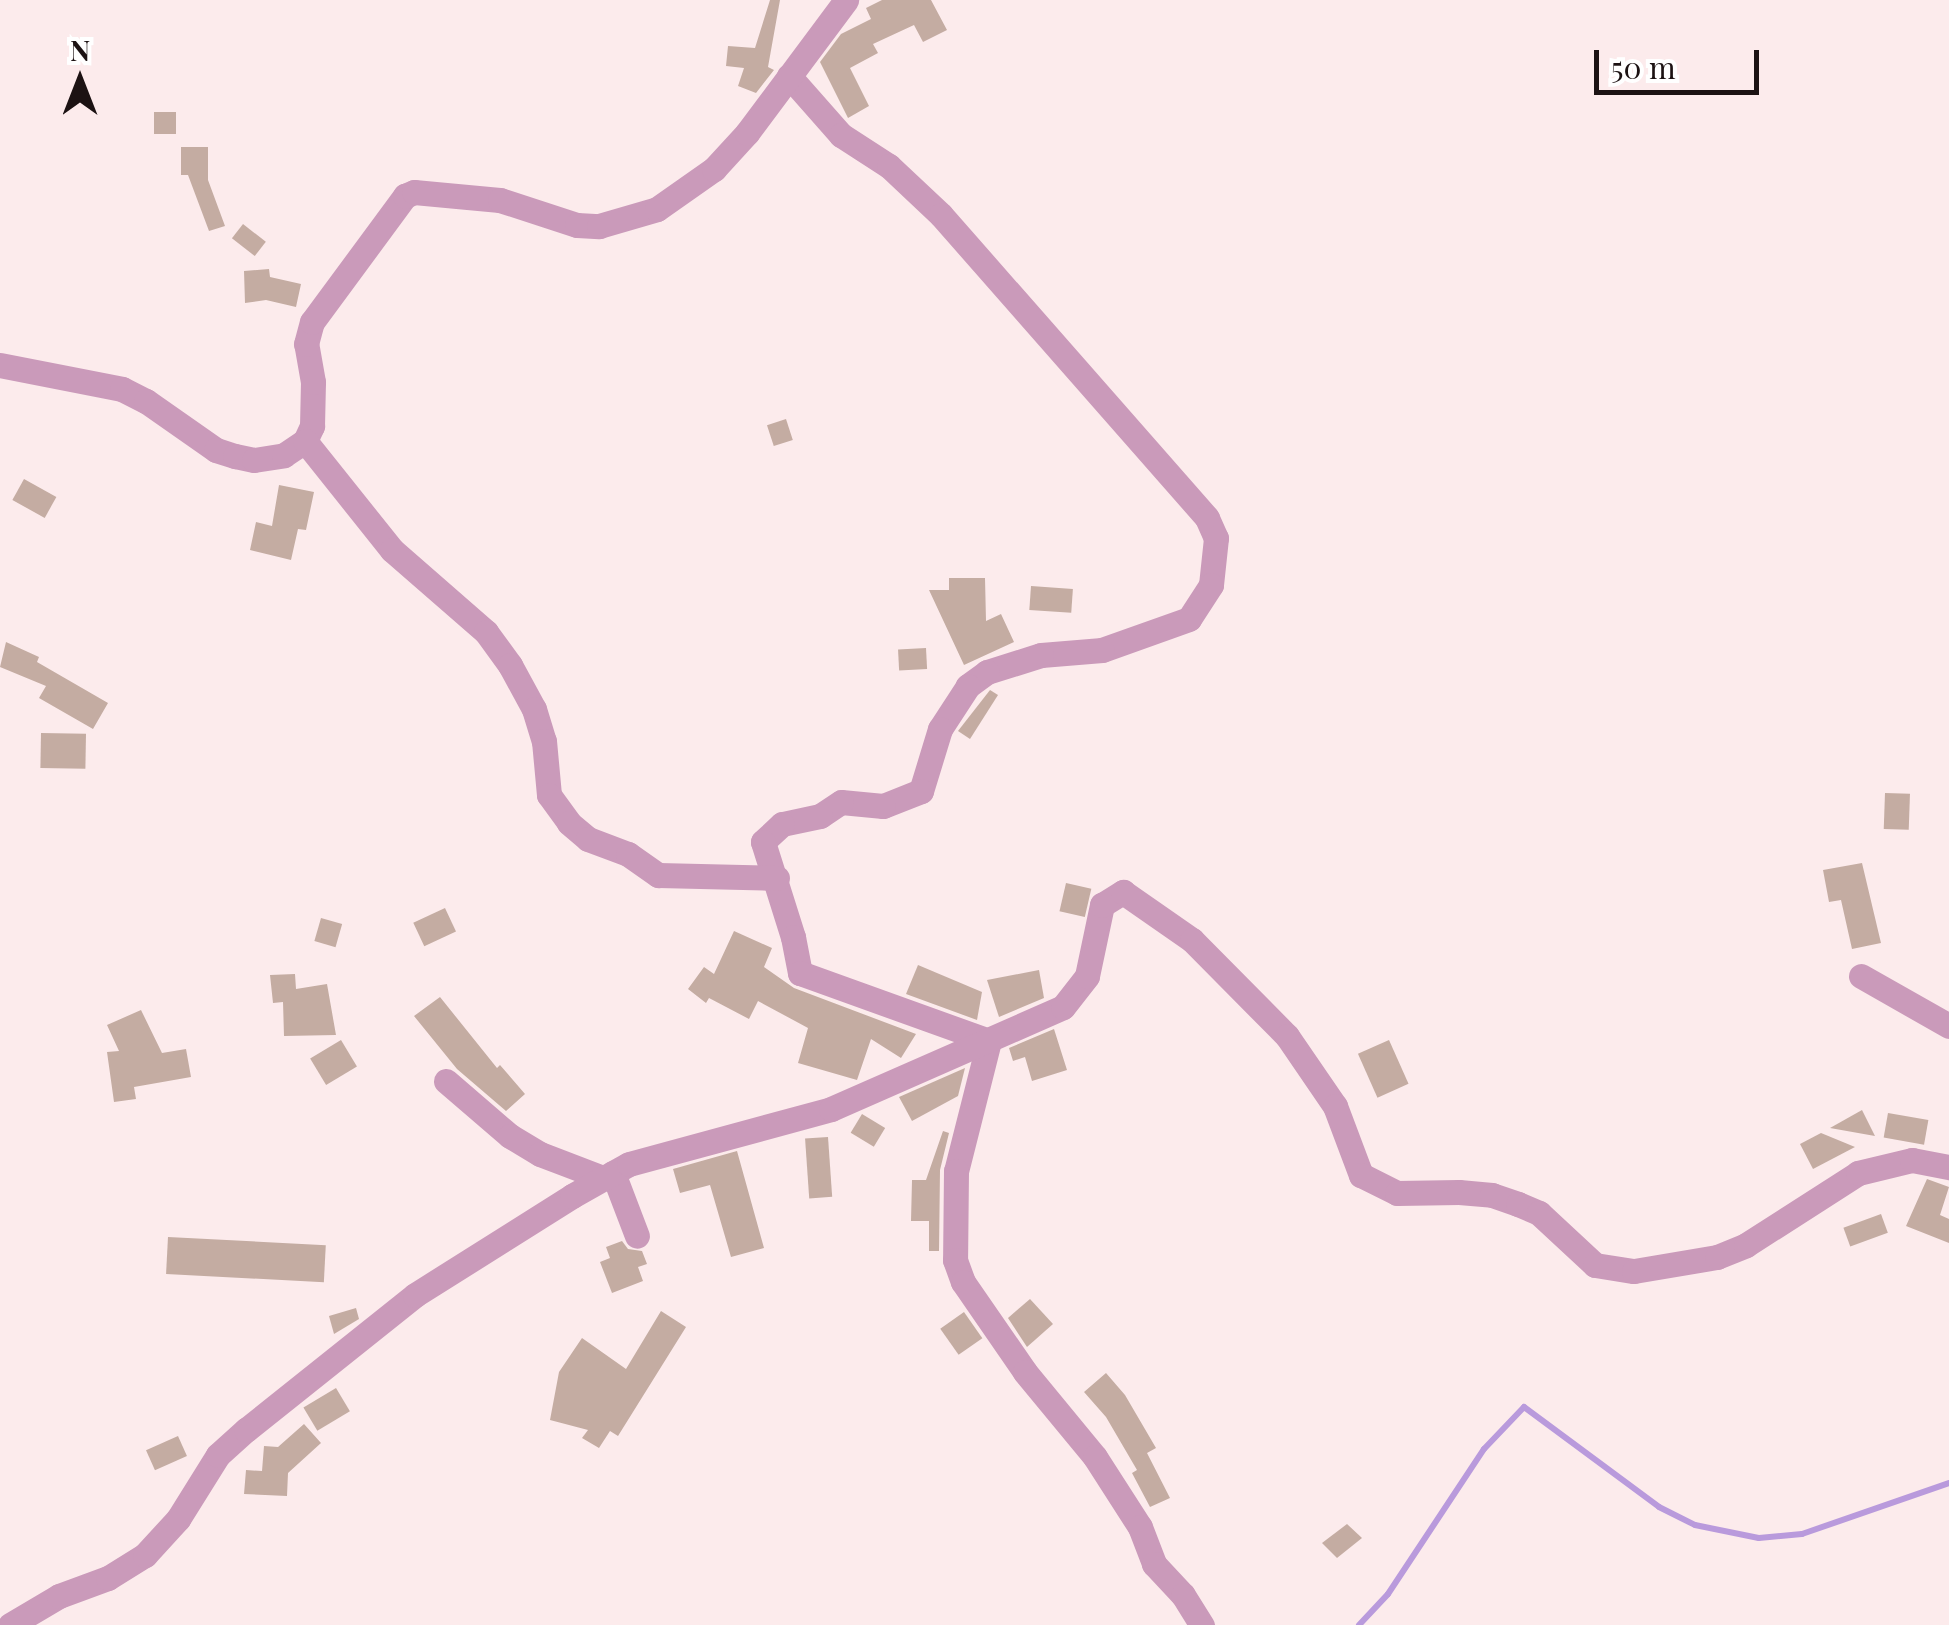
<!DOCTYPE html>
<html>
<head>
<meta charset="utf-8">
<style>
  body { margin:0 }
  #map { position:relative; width:1949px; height:1625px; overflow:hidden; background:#fcebec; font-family:"Playfair Display",serif }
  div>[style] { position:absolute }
  .stream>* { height:6px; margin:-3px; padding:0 3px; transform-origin:3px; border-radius:3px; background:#b99adc }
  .building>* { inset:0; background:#c4aca2; transform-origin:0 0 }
  .street>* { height:25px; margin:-12.5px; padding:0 12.5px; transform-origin:12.5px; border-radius:12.5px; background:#ca9aba }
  span { translate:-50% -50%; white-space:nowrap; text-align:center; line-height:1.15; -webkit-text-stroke:8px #fff; paint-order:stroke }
  .north { position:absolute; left:30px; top:30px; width:100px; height:100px; -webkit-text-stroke:8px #fff; paint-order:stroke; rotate:0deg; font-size:28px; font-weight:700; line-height:40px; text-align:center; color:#1c1213 }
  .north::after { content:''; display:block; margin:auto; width:35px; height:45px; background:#1c1213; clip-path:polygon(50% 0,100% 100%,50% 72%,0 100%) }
  .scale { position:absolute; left:1594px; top:50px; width:165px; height:45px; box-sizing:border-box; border:5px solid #1c1213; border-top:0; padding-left:12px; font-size:30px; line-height:35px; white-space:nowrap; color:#1c1213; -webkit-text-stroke:8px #fff; paint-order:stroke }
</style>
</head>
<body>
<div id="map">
  <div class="stream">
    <i style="left:1359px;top:1625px;width:42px;rotate:-46.9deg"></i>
    <i style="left:1388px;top:1594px;width:174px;rotate:-56.5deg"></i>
    <i style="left:1484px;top:1449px;width:58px;rotate:-46.4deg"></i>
    <i style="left:1524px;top:1407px;width:168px;rotate:36.5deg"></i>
    <i style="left:1659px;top:1507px;width:40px;rotate:26.6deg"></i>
    <i style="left:1695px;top:1525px;width:65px;rotate:11.5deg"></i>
    <i style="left:1759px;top:1538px;width:43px;rotate:-5.3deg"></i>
    <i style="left:1802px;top:1534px;width:156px;rotate:-19.1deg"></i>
  </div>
  <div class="building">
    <i style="clip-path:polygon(770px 0,780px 0,768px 67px,774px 70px,756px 93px,738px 86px,744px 68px,726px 66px,728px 46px,755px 48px)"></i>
    <i style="clip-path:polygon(882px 0,931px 0,947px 30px,923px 42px,914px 25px,873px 44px,878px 53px,850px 68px,869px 106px,848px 118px,820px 62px,841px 34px,871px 19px,866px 8px)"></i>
    <i style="left:154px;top:112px;width:22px;height:22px"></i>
    <i style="clip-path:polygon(181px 147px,208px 147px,208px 180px,225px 226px,209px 231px,188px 175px,181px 175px)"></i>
    <i style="left:243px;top:224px;width:29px;height:18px;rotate:38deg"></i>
    <i style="clip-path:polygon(269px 269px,270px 277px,301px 284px,296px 307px,266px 300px,245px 303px,244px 271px)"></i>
    <i style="left:786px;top:419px;width:22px;height:20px;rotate:72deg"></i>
    <i style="left:24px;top:479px;width:37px;height:24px;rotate:29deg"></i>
    <i style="clip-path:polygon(279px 485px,314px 492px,306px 530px,298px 529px,291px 560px,250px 550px,256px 522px,272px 526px)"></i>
    <i style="clip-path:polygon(949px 578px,985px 578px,986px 621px,1001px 614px,1014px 642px,964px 665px,929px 590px,949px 590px)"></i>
    <i style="left:1031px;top:586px;width:42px;height:24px;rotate:4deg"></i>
    <i style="clip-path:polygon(6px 642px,39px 657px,37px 662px,108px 703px,93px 729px,39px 698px,46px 686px,0 667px)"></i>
    <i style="left:926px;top:648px;width:21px;height:28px;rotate:87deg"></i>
    <i style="clip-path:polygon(990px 690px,998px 695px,970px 739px,958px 731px)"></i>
    <i style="left:41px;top:733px;width:45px;height:35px;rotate:1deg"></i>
    <i style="left:1885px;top:793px;width:25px;height:36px;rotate:2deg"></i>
    <i style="clip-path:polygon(1862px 863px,1881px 943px,1852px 949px,1841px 900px,1829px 902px,1823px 870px)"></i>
    <i style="left:1066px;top:883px;width:26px;height:29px;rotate:13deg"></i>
    <i style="left:445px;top:908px;width:26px;height:35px;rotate:65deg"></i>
    <i style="left:321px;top:918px;width:22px;height:24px;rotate:16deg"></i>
    <i style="clip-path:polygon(734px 931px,772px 948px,764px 967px,794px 988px,916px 1034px,901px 1058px,871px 1039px,857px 1080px,798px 1063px,808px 1028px,758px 1001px,749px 1019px,709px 998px,706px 1003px,688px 989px,704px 967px,714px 974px)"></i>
    <i style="clip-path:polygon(918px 965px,982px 992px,977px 1020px,906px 994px)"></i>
    <i style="clip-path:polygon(1039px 970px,1044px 998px,999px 1017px,987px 980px)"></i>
    <i style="clip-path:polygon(295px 974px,296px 989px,327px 984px,336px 1035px,284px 1036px,283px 1002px,273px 1003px,270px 975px)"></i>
    <i style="clip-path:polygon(440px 997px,497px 1068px,500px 1065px,525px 1094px,506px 1111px,457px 1069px,414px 1016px)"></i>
    <i style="clip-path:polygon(141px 1010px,162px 1053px,186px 1049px,191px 1077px,134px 1087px,136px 1099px,114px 1102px,107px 1052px,119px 1051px,107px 1025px)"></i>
    <i style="clip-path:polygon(1054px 1029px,1067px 1070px,1032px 1081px,1025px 1057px,1013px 1061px,1009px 1048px)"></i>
    <i style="left:341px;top:1040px;width:31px;height:36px;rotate:59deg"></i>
    <i style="left:1389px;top:1040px;width:48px;height:34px;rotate:66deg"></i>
    <i style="clip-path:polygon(965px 1068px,958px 1096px,912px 1121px,899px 1097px)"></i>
    <i style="clip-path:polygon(1862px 1110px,1875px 1136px,1830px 1128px)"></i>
    <i style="left:1888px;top:1113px;width:41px;height:25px;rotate:10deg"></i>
    <i style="left:862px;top:1114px;width:27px;height:22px;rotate:31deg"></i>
    <i style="clip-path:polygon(943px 1131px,949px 1133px,940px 1170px,939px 1251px,929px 1251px,929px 1221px,911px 1221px,912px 1180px,926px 1180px)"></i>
    <i style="clip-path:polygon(1821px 1133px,1855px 1147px,1813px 1169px,1800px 1144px)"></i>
    <i style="left:828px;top:1137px;width:60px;height:23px;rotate:86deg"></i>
    <i style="clip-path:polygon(737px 1151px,764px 1248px,731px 1257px,710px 1185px,680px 1193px,673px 1169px)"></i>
    <i style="clip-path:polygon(1927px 1179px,1949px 1187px,1940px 1215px,1949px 1219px,1949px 1243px,1906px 1226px)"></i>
    <i style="left:1881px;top:1214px;width:20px;height:40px;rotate:70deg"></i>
    <i style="left:168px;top:1237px;width:158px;height:37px;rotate:3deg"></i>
    <i style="clip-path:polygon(622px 1241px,628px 1249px,642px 1251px,647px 1264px,638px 1267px,643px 1281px,612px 1293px,600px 1262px,610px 1258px,606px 1247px)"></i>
    <i style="clip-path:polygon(1030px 1299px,1053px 1324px,1027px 1347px,1008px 1318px)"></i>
    <i style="clip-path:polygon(356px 1308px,359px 1319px,334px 1334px,329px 1316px)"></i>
    <i style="clip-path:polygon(661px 1311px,686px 1327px,618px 1436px,610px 1431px,599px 1448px,582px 1438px,588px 1430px,550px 1420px,559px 1372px,582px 1338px,626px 1369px)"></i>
    <i style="left:964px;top:1312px;width:32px;height:29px;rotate:55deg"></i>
    <i style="clip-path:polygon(1106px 1373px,1125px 1395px,1156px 1448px,1147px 1453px,1170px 1498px,1150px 1507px,1132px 1473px,1137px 1470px,1106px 1417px,1084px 1392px)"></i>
    <i style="left:336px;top:1388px;width:27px;height:38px;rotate:59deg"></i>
    <i style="clip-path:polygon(304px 1424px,321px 1443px,288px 1473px,287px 1496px,244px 1494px,246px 1470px,262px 1471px,264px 1446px,278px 1447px)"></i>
    <i style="left:178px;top:1436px;width:22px;height:35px;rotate:66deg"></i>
    <i style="clip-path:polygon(1347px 1524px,1362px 1538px,1337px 1558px,1322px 1543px)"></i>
  </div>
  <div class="street">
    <i style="left:789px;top:76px;width:79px;rotate:48.6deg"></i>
    <i style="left:841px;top:135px;width:57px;rotate:32.9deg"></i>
    <i style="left:889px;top:166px;width:71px;rotate:43.3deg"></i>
    <i style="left:941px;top:215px;width:403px;rotate:48.7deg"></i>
    <i style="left:1207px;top:518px;width:22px;rotate:66deg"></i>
    <i style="left:1216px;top:538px;width:47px;rotate:96.1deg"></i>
    <i style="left:1211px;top:585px;width:40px;rotate:122.9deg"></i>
    <i style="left:1189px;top:619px;width:92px;rotate:160.4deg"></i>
    <i style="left:1102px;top:650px;width:61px;rotate:175.3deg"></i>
    <i style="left:1041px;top:655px;width:57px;rotate:162.5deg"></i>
    <i style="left:987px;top:672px;width:24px;rotate:144deg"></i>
    <i style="left:968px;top:686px;width:51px;rotate:123.1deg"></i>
    <i style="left:940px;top:729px;width:65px;rotate:107deg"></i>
    <i style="left:921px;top:791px;width:41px;rotate:158.5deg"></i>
    <i style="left:883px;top:806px;width:42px;rotate:-174.6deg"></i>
    <i style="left:841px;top:802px;width:25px;rotate:146deg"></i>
    <i style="left:820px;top:816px;width:39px;rotate:168deg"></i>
    <i style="left:782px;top:824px;width:26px;rotate:137deg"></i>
    <i style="left:763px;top:842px;width:100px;rotate:72.5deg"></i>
    <i style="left:793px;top:937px;width:37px;rotate:79deg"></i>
    <i style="left:800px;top:973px;width:201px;rotate:19.8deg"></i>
    <i style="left:989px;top:1041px;width:134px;rotate:104.2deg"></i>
    <i style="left:956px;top:1171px;width:89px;rotate:90.6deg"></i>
    <i style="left:955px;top:1260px;width:23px;rotate:70deg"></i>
    <i style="left:963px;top:1282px;width:109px;rotate:55.4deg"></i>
    <i style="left:1025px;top:1372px;width:110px;rotate:50.5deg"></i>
    <i style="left:1095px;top:1457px;width:83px;rotate:57.3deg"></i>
    <i style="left:1140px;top:1527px;width:40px;rotate:69deg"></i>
    <i style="left:1154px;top:1564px;width:42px;rotate:46.9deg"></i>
    <i style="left:1183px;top:1595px;width:36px;rotate:58deg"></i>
    <i style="left:0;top:365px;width:124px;rotate:11.1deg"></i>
    <i style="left:122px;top:389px;width:27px;rotate:27deg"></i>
    <i style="left:146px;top:401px;width:85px;rotate:35deg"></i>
    <i style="left:216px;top:450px;width:20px;rotate:18deg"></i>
    <i style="left:235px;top:456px;width:19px;rotate:12deg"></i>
    <i style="left:254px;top:460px;width:30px;rotate:-9deg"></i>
    <i style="left:284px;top:455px;width:25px;rotate:-34deg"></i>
    <i style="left:305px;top:441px;width:17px;rotate:-65deg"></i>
    <i style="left:312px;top:426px;width:44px;rotate:-88.7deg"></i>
    <i style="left:313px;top:382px;width:39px;rotate:-100deg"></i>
    <i style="left:306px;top:344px;width:23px;rotate:-75deg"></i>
    <i style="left:312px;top:322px;width:157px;rotate:-53.6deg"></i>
    <i style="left:405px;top:196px;width:10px;rotate:-24deg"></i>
    <i style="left:414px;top:192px;width:86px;rotate:5.3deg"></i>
    <i style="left:500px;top:200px;width:81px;rotate:18deg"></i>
    <i style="left:577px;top:225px;width:22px;rotate:3deg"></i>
    <i style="left:599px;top:226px;width:60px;rotate:-16.3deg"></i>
    <i style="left:657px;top:209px;width:70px;rotate:-35.1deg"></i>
    <i style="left:714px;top:169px;width:49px;rotate:-47.5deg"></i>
    <i style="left:747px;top:133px;width:166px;rotate:-53.3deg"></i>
    <i style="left:305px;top:441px;width:139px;rotate:51.4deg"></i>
    <i style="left:392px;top:550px;width:125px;rotate:41.1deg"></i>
    <i style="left:486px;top:632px;width:41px;rotate:54deg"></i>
    <i style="left:510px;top:665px;width:50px;rotate:61.4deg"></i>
    <i style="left:534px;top:709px;width:34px;rotate:73deg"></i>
    <i style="left:544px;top:741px;width:54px;rotate:84.7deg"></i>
    <i style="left:549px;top:795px;width:34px;rotate:54deg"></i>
    <i style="left:569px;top:823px;width:25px;rotate:40deg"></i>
    <i style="left:588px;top:839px;width:43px;rotate:20.6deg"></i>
    <i style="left:628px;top:854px;width:37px;rotate:35deg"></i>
    <i style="left:658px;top:875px;width:119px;rotate:1.4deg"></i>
    <i style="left:1861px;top:976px;width:101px;rotate:29.6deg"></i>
    <i style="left:446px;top:1081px;width:84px;rotate:40.7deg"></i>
    <i style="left:510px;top:1136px;width:35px;rotate:31deg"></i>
    <i style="left:540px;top:1154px;width:67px;rotate:20.9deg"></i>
    <i style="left:613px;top:1173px;width:67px;rotate:69.1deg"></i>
    <i style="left:10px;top:1625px;width:57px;rotate:-30.6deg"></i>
    <i style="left:59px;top:1596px;width:52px;rotate:-20.2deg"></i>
    <i style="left:108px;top:1578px;width:44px;rotate:-31.9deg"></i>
    <i style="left:145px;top:1555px;width:49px;rotate:-47.5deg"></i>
    <i style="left:178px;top:1519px;width:75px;rotate:-58deg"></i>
    <i style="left:218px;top:1455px;width:38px;rotate:-42deg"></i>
    <i style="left:246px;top:1430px;width:216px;rotate:-38.6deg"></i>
    <i style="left:415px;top:1295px;width:186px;rotate:-32.2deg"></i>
    <i style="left:572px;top:1196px;width:65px;rotate:-29.3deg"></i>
    <i style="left:629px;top:1164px;width:209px;rotate:-15.2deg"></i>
    <i style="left:831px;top:1109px;width:253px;rotate:-23.7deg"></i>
    <i style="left:1063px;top:1007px;width:39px;rotate:-52deg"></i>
    <i style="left:1087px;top:976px;width:73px;rotate:-78.1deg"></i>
    <i style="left:1102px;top:905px;width:25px;rotate:-32deg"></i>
    <i style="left:1123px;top:892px;width:84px;rotate:34.8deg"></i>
    <i style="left:1192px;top:940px;width:135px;rotate:45.3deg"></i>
    <i style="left:1287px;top:1036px;width:85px;rotate:55.6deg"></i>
    <i style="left:1335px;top:1106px;width:74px;rotate:69.4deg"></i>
    <i style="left:1361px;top:1175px;width:40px;rotate:26.6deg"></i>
    <i style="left:1397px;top:1193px;width:62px;rotate:-0.9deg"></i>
    <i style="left:1459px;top:1192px;width:33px;rotate:5deg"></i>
    <i style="left:1492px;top:1195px;width:28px;rotate:19deg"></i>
    <i style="left:1518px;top:1204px;width:23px;rotate:23deg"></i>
    <i style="left:1539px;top:1213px;width:76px;rotate:42.9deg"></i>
    <i style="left:1595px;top:1265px;width:39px;rotate:9deg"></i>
    <i style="left:1634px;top:1271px;width:84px;rotate:-9.6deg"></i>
    <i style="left:1717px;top:1257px;width:31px;rotate:-22deg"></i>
    <i style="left:1746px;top:1245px;width:133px;rotate:-32.7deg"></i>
    <i style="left:1858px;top:1173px;width:56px;rotate:-13.5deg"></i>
    <i style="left:1912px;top:1160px;width:38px;rotate:11deg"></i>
  </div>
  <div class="north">N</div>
  <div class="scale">50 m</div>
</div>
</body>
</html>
